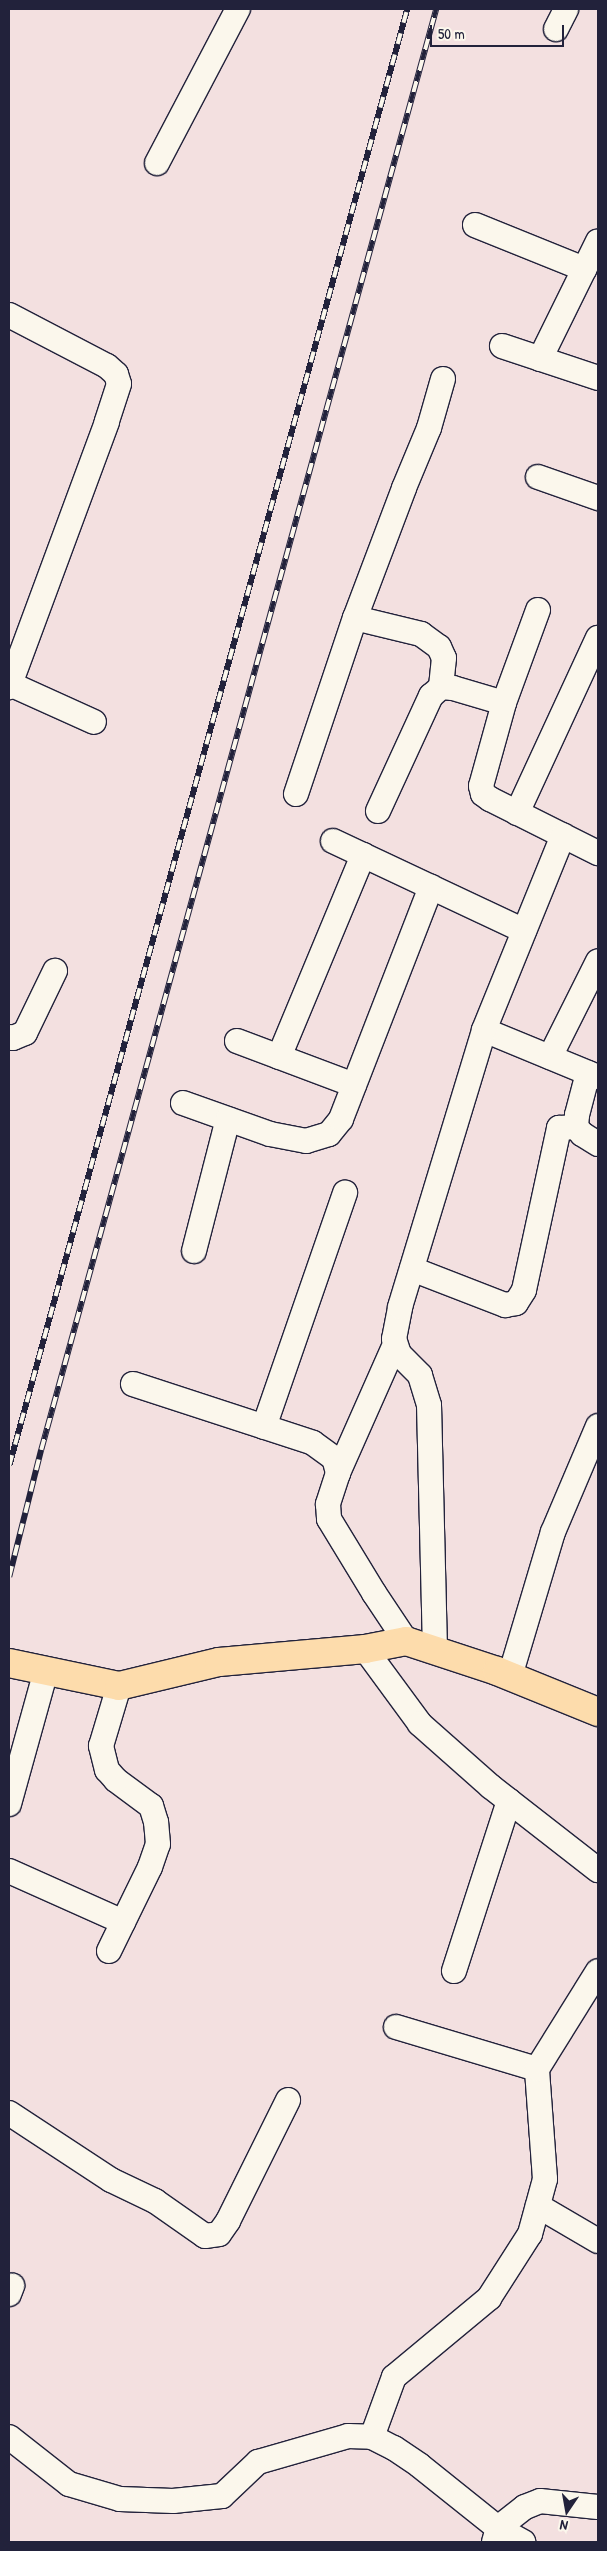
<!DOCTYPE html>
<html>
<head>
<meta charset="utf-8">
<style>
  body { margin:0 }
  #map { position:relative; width:607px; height:2551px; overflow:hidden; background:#f3e0e0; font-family:"Patrick Hand",sans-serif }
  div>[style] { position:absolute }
  .roads { filter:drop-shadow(1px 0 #22223b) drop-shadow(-1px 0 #22223b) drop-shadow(0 1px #22223b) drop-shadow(0 -1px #22223b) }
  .minor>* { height:24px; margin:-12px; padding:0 12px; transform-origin:12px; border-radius:12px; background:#fbf7ec }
  .major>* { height:28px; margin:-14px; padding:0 14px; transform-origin:14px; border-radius:14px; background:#fddcac }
  .rail>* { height:5.5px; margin-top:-2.75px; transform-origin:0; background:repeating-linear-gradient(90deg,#fbf7ec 0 11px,#22223b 0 22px); box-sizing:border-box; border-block:1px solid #22223b }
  span { translate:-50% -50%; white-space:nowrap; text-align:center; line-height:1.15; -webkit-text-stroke:4px #fbf7ec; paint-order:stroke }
  .frame { position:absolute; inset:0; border:10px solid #22223b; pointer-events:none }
  .north { position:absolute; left:542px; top:2486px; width:50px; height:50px; -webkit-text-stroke:4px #fbf7ec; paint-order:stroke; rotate:192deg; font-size:14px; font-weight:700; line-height:20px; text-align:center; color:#22223b }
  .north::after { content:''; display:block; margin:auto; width:18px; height:22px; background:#22223b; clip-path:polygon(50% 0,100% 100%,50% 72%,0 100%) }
  .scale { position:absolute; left:430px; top:25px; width:134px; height:22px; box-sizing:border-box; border:2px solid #22223b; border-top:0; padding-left:6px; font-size:15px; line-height:18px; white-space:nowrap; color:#22223b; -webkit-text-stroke:4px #fbf7ec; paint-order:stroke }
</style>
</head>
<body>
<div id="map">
  <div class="roads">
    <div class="minor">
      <i style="left:556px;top:29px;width:22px;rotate:-63deg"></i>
      <i style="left:157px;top:163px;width:174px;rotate:-62.3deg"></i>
      <i style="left:475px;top:225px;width:118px;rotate:22deg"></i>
      <i style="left:9px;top:315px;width:110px;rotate:27.5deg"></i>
      <i style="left:107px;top:366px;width:12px;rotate:42deg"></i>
      <i style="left:116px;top:374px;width:10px;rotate:73deg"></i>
      <i style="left:119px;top:384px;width:40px;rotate:108deg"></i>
      <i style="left:107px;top:422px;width:283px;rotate:110.3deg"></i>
      <i style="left:502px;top:346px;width:101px;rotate:18.4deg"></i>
      <i style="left:540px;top:359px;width:131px;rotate:-63.8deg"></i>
      <i style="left:538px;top:477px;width:64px;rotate:19.3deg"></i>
      <i style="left:538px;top:610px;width:99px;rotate:110.1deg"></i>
      <i style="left:504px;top:703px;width:86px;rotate:105.5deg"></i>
      <i style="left:481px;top:786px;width:8px;rotate:76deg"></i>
      <i style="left:483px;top:794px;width:9px;rotate:36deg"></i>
      <i style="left:490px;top:799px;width:121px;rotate:26.6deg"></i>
      <i style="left:355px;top:618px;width:68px;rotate:13.6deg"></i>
      <i style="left:421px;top:634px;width:22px;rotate:36deg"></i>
      <i style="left:439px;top:647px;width:12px;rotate:66deg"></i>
      <i style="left:444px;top:658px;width:29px;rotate:96deg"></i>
      <i style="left:10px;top:684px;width:92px;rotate:24.3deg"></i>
      <i style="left:296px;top:794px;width:186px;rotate:-71.5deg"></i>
      <i style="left:355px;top:618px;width:139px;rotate:-69.3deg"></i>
      <i style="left:404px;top:488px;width:65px;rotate:-67.4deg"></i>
      <i style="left:429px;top:428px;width:51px;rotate:-74.1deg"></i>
      <i style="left:378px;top:811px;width:127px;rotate:-65.3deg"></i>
      <i style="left:431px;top:696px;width:13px;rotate:-42deg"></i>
      <i style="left:441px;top:687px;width:12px;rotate:5deg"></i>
      <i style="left:453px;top:688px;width:53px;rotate:16.4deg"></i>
      <i style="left:517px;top:813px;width:193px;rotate:-65.2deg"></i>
      <i style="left:333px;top:841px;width:211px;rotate:25.2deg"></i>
      <i style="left:484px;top:1030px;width:123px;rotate:22.4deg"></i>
      <i style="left:9px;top:1037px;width:4px;rotate:14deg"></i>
      <i style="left:13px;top:1038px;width:13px;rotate:-23deg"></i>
      <i style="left:25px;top:1033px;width:69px;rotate:-64.2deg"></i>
      <i style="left:237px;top:1041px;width:125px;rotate:20.6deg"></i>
      <i style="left:279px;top:1057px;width:219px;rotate:-67.4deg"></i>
      <i style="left:550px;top:1057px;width:107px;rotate:-63.4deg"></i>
      <i style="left:588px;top:1073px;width:43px;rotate:104.7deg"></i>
      <i style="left:577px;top:1115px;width:12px;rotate:95deg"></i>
      <i style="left:576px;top:1127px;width:9px;rotate:49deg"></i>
      <i style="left:582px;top:1134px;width:19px;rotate:32deg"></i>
      <i style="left:183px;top:1103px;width:92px;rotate:19.6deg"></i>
      <i style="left:270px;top:1134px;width:37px;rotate:11deg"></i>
      <i style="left:306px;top:1141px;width:24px;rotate:-17deg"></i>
      <i style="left:329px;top:1134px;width:19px;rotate:-51deg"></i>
      <i style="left:341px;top:1119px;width:249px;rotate:-68.8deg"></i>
      <i style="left:194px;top:1251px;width:136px;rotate:-75.6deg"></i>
      <i style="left:412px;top:1269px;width:100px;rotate:21.2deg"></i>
      <i style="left:505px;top:1305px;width:11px;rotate:-10deg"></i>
      <i style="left:516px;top:1303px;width:15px;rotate:-58deg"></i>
      <i style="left:524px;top:1290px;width:166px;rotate:-77.8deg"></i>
      <i style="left:559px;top:1128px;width:17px;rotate:-3deg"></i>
      <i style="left:133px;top:1384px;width:189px;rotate:18.1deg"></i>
      <i style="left:313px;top:1443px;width:26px;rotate:36deg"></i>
      <i style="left:334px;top:1458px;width:16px;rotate:75deg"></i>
      <i style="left:338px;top:1473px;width:33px;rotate:108deg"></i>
      <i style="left:328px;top:1504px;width:15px;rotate:86deg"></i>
      <i style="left:329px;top:1519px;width:87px;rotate:58.7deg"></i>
      <i style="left:374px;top:1593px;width:58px;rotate:56.3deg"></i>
      <i style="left:264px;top:1427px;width:248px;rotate:-70.9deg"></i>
      <i style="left:338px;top:1473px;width:136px;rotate:-66.1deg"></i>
      <i style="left:365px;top:1649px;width:93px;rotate:53.7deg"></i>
      <i style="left:420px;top:1724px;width:94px;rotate:41.5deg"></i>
      <i style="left:490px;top:1786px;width:137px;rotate:37.9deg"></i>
      <i style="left:435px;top:1650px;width:245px;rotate:-91.4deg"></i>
      <i style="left:429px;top:1405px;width:31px;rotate:-107deg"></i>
      <i style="left:420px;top:1375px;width:30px;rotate:-135deg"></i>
      <i style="left:399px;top:1354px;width:16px;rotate:-108deg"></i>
      <i style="left:394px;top:1339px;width:33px;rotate:-79deg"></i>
      <i style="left:400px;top:1307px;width:289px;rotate:-73.1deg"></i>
      <i style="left:484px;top:1030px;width:210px;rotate:-67.9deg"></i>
      <i style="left:510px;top:1676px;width:150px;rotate:-73.4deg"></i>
      <i style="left:553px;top:1532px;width:115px;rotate:-67deg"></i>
      <i style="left:9px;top:1804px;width:138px;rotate:-74.5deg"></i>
      <i style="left:9px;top:1871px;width:125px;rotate:24.1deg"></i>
      <i style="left:109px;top:1951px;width:93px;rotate:-64deg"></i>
      <i style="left:150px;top:1867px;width:24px;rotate:-71deg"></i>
      <i style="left:158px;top:1844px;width:22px;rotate:-95deg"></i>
      <i style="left:156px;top:1822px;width:17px;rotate:-107deg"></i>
      <i style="left:151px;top:1806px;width:44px;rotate:-143.4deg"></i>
      <i style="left:116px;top:1780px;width:13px;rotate:-132deg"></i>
      <i style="left:107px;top:1770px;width:25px;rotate:-104deg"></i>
      <i style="left:101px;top:1746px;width:63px;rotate:-73.3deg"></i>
      <i style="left:454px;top:1971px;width:179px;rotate:-72.1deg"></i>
      <i style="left:396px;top:2027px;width:147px;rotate:16.6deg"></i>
      <i style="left:9px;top:2113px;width:122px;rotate:33.3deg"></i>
      <i style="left:111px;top:2180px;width:49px;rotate:25.5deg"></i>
      <i style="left:155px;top:2201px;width:61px;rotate:35deg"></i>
      <i style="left:205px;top:2236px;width:14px;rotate:-8deg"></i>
      <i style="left:219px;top:2234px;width:16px;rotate:-55deg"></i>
      <i style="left:228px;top:2221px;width:135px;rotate:-63.6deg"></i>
      <i style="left:538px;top:2206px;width:69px;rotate:30.3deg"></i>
      <i style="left:9px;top:2294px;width:9px;rotate:-69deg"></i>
      <i style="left:9px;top:2437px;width:76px;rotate:38.1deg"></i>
      <i style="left:69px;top:2484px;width:53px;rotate:16.4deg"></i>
      <i style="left:120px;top:2499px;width:53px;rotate:2.2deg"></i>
      <i style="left:173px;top:2501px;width:49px;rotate:-5.8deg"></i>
      <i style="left:222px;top:2496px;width:50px;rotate:-43.4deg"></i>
      <i style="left:258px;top:2462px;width:94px;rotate:-16.1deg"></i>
      <i style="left:348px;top:2436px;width:24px;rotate:2deg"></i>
      <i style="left:372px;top:2437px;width:25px;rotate:27deg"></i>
      <i style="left:394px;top:2448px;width:30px;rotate:34deg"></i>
      <i style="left:419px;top:2465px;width:101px;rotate:38.6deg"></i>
      <i style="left:498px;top:2528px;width:29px;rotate:29deg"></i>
      <i style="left:372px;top:2437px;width:64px;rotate:-69.9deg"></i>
      <i style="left:394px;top:2377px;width:124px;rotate:-39.7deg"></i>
      <i style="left:489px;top:2298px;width:76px;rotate:-57.4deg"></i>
      <i style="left:530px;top:2234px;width:57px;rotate:-74.7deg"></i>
      <i style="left:545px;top:2179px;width:110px;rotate:-94.2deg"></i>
      <i style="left:537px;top:2069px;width:115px;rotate:-58.1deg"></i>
      <i style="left:494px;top:2542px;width:15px;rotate:-74deg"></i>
      <i style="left:498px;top:2528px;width:34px;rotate:-38deg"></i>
      <i style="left:525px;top:2507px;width:16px;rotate:-22deg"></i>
      <i style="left:540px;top:2501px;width:58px;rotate:5.9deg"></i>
    </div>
    <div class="major">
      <i style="left:9px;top:1663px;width:112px;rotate:11.8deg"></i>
      <i style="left:119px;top:1686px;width:103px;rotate:-13.5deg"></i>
      <i style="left:219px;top:1662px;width:147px;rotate:-5.1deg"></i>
      <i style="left:365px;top:1649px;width:42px;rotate:-11deg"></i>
      <i style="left:406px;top:1641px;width:96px;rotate:18.2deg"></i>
      <i style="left:497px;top:1671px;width:109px;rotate:22.1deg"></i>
    </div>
  </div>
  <div class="rail">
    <i style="left:9px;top:1466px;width:1510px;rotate:-74.72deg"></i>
    <i style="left:9px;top:1577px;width:131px;rotate:-75.9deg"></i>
    <i style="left:41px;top:1450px;width:1494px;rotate:-74.67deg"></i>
  </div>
  <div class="frame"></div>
  <div class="north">N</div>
  <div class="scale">50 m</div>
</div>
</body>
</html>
